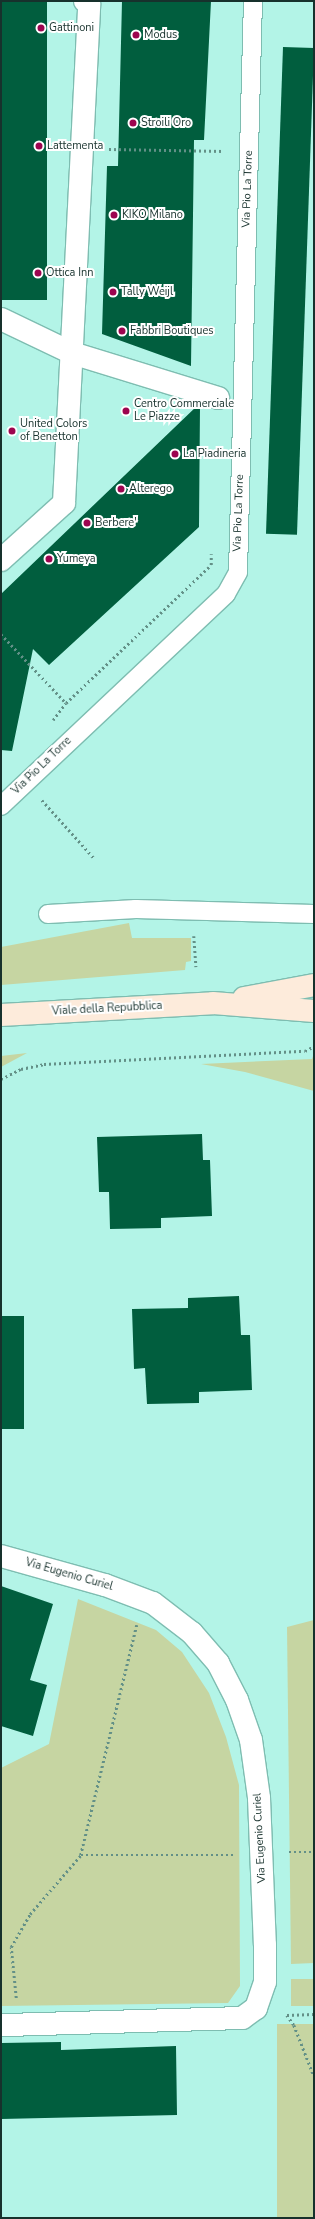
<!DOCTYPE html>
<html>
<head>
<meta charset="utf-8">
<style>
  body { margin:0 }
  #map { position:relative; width:315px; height:2219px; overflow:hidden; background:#b3f4e7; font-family:"Nunito Sans",sans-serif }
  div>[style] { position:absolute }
  .green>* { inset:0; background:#c6d5a2; transform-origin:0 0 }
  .building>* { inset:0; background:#015e3e; transform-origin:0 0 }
  .path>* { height:2.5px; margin-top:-1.25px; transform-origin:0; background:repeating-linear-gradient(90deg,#639087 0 2px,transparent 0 5px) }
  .roads { filter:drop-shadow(1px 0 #7ebdb1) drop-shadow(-1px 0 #7ebdb1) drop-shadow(0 1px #7ebdb1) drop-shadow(0 -1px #7ebdb1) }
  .lane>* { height:18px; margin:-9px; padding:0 9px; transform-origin:9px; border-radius:9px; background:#fff }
  .street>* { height:22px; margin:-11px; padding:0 11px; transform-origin:11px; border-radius:11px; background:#fff }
  .secondary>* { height:22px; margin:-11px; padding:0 11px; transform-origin:11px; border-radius:11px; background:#fdebdb }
  .dots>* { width:11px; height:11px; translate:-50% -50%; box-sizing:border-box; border:2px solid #fff; border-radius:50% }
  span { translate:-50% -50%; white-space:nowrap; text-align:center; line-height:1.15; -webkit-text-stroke:4px #fff; paint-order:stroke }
  .poi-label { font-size:11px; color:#17312c }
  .left { translate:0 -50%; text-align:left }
  .street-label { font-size:11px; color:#17312c }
  .frame { position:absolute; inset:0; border:2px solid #17312c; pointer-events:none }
</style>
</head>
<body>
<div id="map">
  <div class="green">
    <i style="clip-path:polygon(129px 923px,132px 938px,191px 938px,191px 961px,186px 962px,185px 970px,1px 985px,1px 947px)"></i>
    <i style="clip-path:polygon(27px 1053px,1px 1067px,1px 1056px)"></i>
    <i style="clip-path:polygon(314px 1053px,314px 1091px,245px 1072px,201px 1064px,312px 1059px)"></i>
    <i style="clip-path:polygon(78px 1599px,156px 1630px,182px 1652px,209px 1693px,226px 1737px,239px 1785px,240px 1986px,228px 2003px,1px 2006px,1px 1768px,49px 1744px)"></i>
    <i style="clip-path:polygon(314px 1620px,314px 1963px,291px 1964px,287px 1627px)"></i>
    <i style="left:291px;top:1979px;width:23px;height:27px"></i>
    <i style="left:314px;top:2024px;width:194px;height:37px;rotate:90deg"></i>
  </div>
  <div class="building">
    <i style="left:1px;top:1px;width:46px;height:299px"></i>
    <i style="clip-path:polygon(122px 1px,211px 1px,204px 140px,194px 140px,191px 366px,102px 334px,107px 166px,118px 166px)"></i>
    <i style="left:283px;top:47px;width:31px;height:487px;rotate:2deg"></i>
    <i style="clip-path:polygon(198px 405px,200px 406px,199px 527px,49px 665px,33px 649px,12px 751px,1px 750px,1px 594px)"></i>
    <i style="clip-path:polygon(202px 1134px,203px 1160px,210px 1160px,212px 1216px,161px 1218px,161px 1228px,110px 1229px,109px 1192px,99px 1192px,97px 1137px)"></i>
    <i style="clip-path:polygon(239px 1296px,241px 1335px,250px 1335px,252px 1390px,199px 1392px,199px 1403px,147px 1404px,145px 1368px,134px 1369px,132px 1309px,188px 1308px,188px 1298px)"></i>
    <i style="left:1px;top:1316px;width:23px;height:113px"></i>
    <i style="clip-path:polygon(1px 1586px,53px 1604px,30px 1680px,47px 1685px,33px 1736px,1px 1726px)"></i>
    <i style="clip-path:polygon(61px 2042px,61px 2050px,176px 2046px,177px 2115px,1px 2119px,1px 2043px)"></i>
  </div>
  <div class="path">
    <i style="left:109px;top:149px;width:115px;rotate:1deg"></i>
    <i style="left:1px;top:634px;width:95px;rotate:46.7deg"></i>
    <i style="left:53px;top:720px;width:21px;rotate:-53deg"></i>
    <i style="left:66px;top:703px;width:200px;rotate:-43.6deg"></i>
    <i style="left:211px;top:565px;width:11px;rotate:-90deg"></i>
    <i style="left:42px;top:800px;width:79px;rotate:48.1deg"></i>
    <i style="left:194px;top:936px;width:31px;rotate:86deg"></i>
    <i style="left:1px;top:1079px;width:22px;rotate:-27deg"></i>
    <i style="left:21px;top:1069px;width:24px;rotate:-12deg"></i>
    <i style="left:44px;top:1064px;width:261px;rotate:-2.9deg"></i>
    <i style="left:305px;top:1051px;width:10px;rotate:-29deg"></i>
    <i style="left:137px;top:1625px;width:237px;rotate:103.7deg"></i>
    <i style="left:81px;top:1855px;width:154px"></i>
    <i style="left:289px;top:1852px;width:25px"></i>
    <i style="left:16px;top:1998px;width:51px;rotate:-95.6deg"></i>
    <i style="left:11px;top:1947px;width:38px;rotate:-60deg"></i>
    <i style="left:30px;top:1914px;width:78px;rotate:-49.2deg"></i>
    <i style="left:287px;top:2015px;width:12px;rotate:55deg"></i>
    <i style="left:294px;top:2025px;width:55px;rotate:68.6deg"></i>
    <i style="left:287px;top:2015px;width:27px;rotate:-2deg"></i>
  </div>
  <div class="roads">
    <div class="lane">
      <i style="left:1px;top:806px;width:309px;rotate:-43.3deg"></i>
      <i style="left:226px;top:594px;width:25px;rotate:-61deg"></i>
      <i style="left:238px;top:572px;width:571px;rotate:-88.5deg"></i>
      <i style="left:48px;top:914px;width:88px;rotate:-3.3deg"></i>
      <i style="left:136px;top:909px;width:178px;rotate:1.6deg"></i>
    </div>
    <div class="street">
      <i style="left:1px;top:319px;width:79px;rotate:25.6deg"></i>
      <i style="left:72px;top:353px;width:153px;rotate:17.1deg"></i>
      <i style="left:1px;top:560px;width:85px;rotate:-42.1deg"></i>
      <i style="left:64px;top:503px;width:500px;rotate:-87.1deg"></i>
      <i style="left:89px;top:4px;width:5px;rotate:-143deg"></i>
      <i style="left:1px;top:1556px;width:108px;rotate:15.6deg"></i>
      <i style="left:105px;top:1585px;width:51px;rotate:20.6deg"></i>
      <i style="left:153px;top:1603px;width:49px;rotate:37.6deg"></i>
      <i style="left:192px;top:1633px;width:40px;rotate:49deg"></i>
      <i style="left:218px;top:1663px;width:42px;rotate:62.8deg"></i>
      <i style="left:237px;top:1700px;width:42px;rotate:70.7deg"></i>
      <i style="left:251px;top:1740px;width:59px;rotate:82.1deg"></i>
      <i style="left:259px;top:1798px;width:147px;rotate:87.7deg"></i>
      <i style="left:265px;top:1945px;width:37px;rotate:90deg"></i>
      <i style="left:265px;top:1982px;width:28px;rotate:109deg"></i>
      <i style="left:256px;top:2008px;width:17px;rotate:144deg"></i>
      <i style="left:242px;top:2018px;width:241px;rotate:178.3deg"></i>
    </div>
    <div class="secondary">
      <i style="left:244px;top:998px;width:71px;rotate:-10.5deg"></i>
      <i style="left:1px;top:1015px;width:212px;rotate:-3.2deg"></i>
      <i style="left:213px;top:1003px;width:101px;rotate:4.5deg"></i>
    </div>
  </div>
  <div class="dots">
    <i style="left:41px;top:28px;background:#9d044f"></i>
    <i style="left:136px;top:35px;background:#9d044f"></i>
    <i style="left:133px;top:123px;background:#9d044f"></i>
    <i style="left:39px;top:146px;background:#9d044f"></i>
    <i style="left:114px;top:215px;background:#9d044f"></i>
    <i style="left:38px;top:273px;background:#9d044f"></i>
    <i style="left:113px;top:292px;background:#9d044f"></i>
    <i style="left:122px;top:331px;background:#9d044f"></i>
    <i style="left:126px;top:411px;background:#9d044f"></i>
    <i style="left:12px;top:431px;background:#9d044f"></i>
    <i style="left:175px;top:454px;background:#9d044f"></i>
    <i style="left:121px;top:489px;background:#9d044f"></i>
    <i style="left:87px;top:523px;background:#9d044f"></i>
    <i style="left:49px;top:559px;background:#9d044f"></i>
  </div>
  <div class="poi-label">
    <span class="left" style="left:49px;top:28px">Gattinoni</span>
    <span class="left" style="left:144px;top:35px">Modus</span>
    <span class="left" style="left:141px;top:123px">Stroili Oro</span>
    <span class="left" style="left:47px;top:146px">Lattementa</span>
    <span class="left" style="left:122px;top:215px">KIKO Milano</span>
    <span class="left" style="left:46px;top:273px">Ottica Inn</span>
    <span class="left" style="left:121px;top:292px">Tally Weijl</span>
    <span class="left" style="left:130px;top:331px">Fabbri Boutiques</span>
    <span class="left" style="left:134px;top:411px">Centro Commerciale<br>Le Piazze</span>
    <span class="left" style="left:20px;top:431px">United Colors<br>of Benetton</span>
    <span class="left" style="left:183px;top:454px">La Piadineria</span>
    <span class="left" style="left:129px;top:489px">Alterego</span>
    <span class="left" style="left:95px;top:523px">Berbere'</span>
    <span class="left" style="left:57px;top:559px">Yumeya</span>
  </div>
  <div class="street-label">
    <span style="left:248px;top:189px;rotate:-88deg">Via Pio La Torre</span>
    <span style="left:239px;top:513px;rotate:-88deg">Via Pio La Torre</span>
    <span style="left:42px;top:766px;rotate:-44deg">Via Pio La Torre</span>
    <span style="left:107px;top:1009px;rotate:-3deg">Viale della Repubblica</span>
    <span style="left:69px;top:1575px;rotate:16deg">Via Eugenio Curiel</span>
    <span style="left:260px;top:1838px;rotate:-93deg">Via Eugenio Curiel</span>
  </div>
  <div class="frame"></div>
</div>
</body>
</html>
